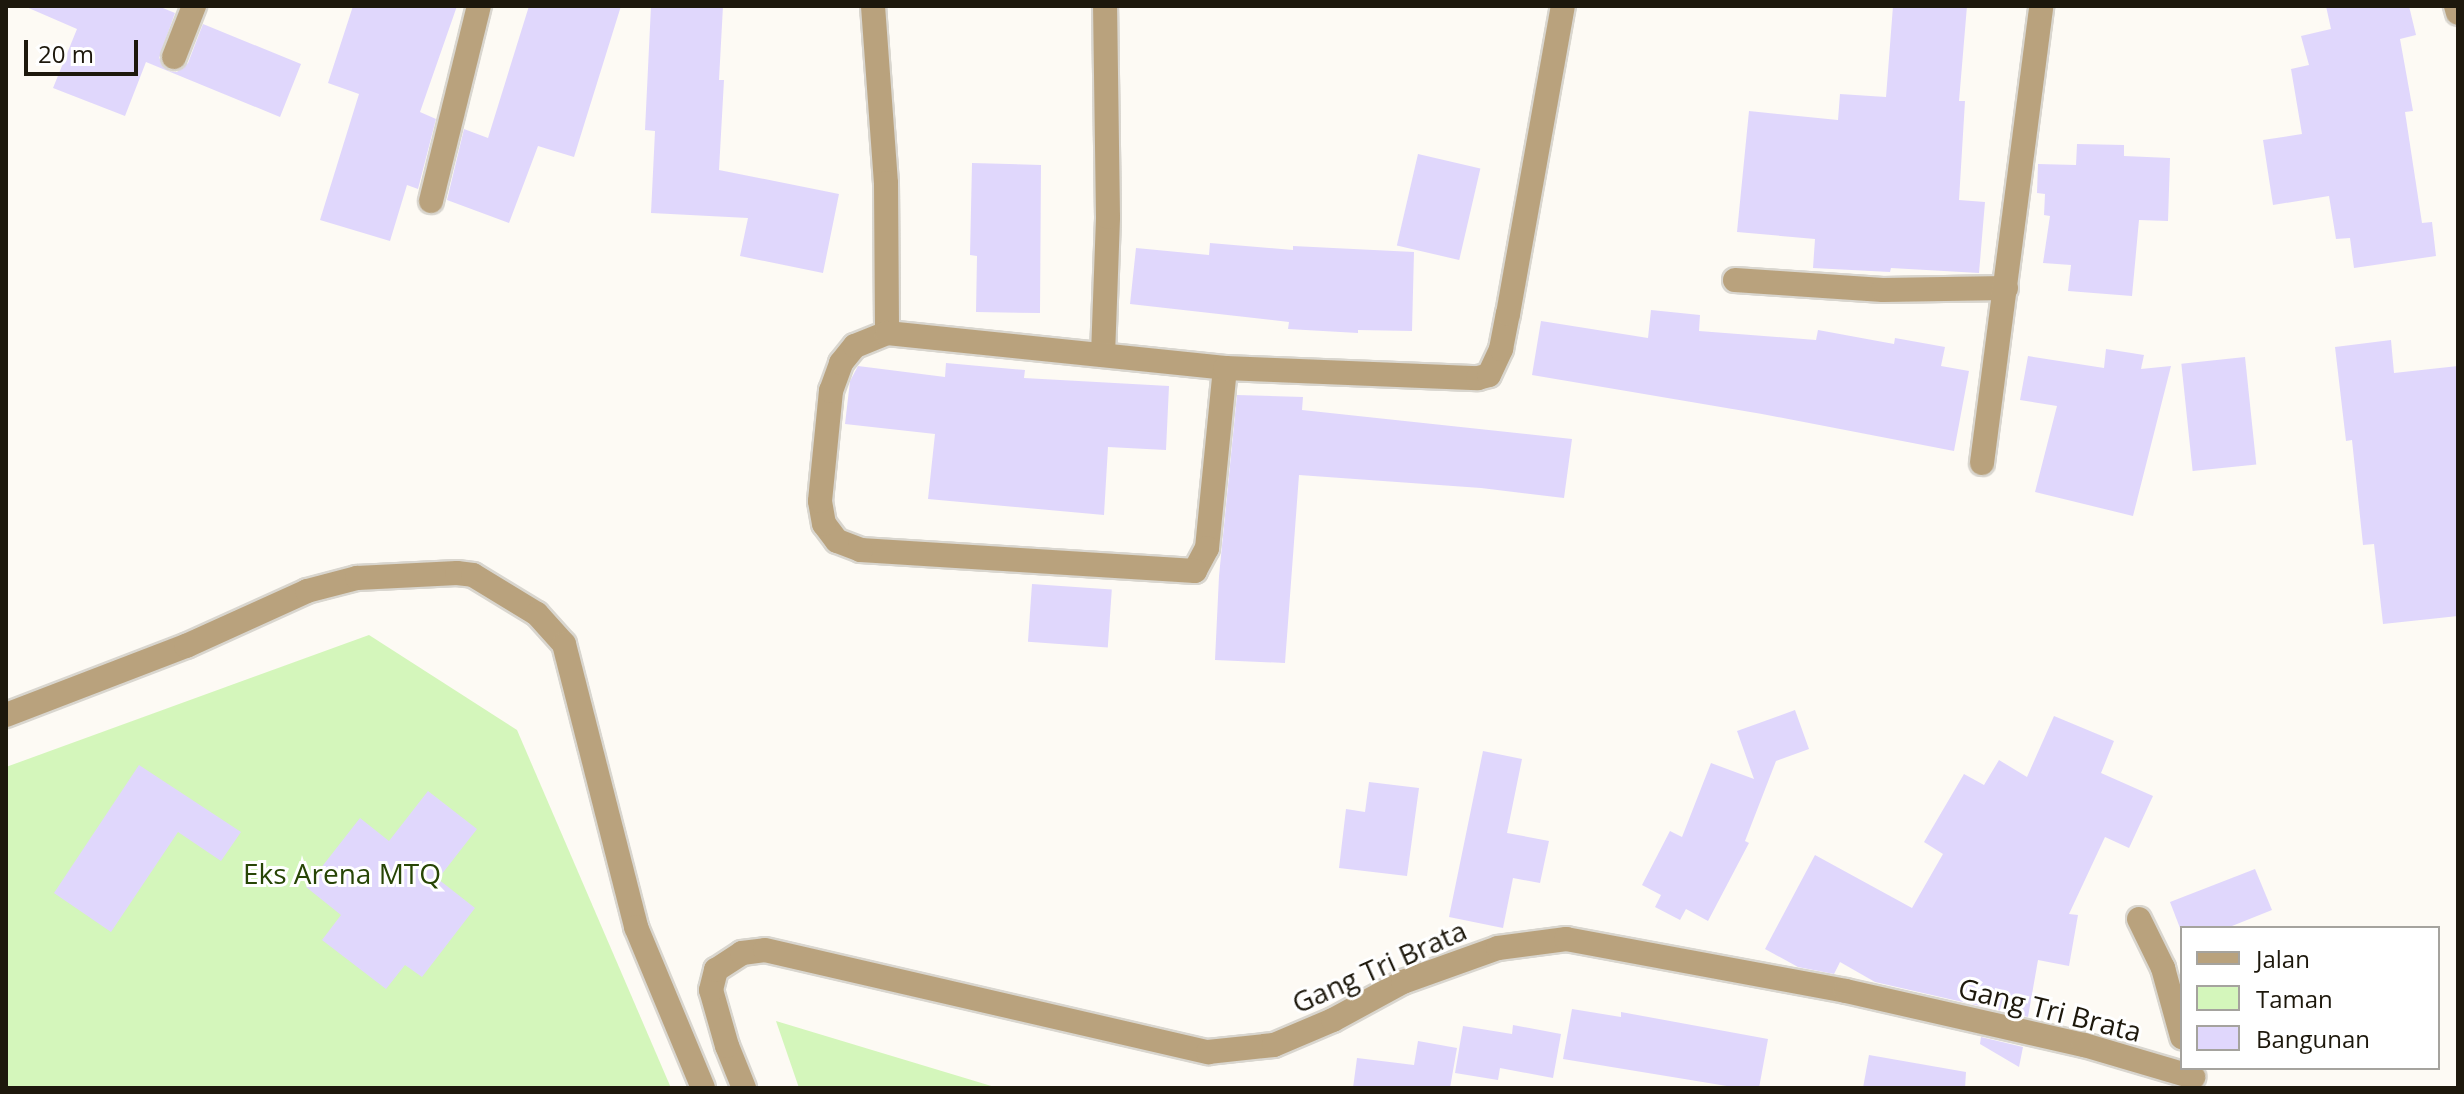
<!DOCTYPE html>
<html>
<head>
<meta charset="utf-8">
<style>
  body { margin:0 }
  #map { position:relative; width:2464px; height:1094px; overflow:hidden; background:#fdfaf4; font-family:"Open Sans",sans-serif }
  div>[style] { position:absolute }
  .green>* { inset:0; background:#d4f6bb }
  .building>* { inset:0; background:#e0d7fc; transform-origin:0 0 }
  .roads { filter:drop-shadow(2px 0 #d9d6cf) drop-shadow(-2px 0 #d9d6cf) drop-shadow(0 2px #d9d6cf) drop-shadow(0 -2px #d9d6cf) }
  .street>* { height:24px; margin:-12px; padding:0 12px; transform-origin:12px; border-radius:12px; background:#b9a27d }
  span { translate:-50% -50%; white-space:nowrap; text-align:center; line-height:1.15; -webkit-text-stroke:6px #fff; paint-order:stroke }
  .park-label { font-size:28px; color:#274505 }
  .street-label { font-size:28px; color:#1d180c }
  .frame { position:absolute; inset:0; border:8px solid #1d180c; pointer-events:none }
  .legend { position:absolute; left:2180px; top:926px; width:260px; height:144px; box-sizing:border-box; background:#fff; border:2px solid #a5a39e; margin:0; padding:10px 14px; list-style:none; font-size:24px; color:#1d180c }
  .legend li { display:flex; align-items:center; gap:16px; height:40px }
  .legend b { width:40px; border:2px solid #a5a39e }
  .scale { position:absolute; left:24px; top:40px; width:114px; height:36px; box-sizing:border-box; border:4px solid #1d180c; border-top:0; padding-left:10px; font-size:24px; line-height:28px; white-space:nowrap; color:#1d180c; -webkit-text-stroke:6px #fff; paint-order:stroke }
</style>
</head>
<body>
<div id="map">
  <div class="green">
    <i style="clip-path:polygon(369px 635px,517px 730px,671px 1088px,6px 1088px,6px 767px)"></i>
    <i style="clip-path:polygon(776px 1021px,998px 1088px,799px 1088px)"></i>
  </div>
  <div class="building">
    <i style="clip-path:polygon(24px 6px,158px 6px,175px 13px,159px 58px,169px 71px,177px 72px,188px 63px,203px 24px,301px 64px,280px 117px,146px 62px,125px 116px,53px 88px,77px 29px)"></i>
    <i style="clip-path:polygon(353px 6px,457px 6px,420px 112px,436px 119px,418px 189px,407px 185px,390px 241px,320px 220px,359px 94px,328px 83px)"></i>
    <i style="clip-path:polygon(529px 6px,621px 6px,574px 157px,538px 146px,509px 223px,447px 200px,464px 129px,488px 138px)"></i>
    <i style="clip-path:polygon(651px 6px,723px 6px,719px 80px,724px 80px,719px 170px,839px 194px,823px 273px,740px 256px,748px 218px,651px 213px,655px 131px,645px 130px)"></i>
    <i style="clip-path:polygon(1893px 6px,1967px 6px,1959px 101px,1965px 101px,1959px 200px,1985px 202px,1979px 273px,1891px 268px,1890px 272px,1813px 268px,1815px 239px,1737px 232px,1749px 111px,1838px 120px,1840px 94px,1886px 97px)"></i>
    <i style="clip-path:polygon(2326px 6px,2409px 6px,2416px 35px,2400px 39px,2413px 111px,2405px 112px,2422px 223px,2432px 222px,2436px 256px,2354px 268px,2350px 238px,2336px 239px,2329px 196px,2273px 205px,2263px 140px,2302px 134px,2291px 69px,2309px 65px,2301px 36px,2331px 29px)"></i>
    <i style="clip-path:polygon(2077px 144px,2124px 145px,2124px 156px,2170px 158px,2168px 221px,2139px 220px,2132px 296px,2068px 291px,2071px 265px,2043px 263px,2050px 216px,2044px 215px,2045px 194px,2037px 193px,2038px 164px,2076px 165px)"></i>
    <i style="left:1418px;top:154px;width:64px;height:94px;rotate:13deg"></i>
    <i style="clip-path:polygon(972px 163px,1041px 165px,1040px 313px,976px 312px,977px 256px,970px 255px)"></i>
    <i style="clip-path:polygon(1210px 243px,1293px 250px,1293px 246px,1414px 252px,1412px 331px,1358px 330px,1358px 333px,1288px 329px,1289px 322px,1130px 304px,1136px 248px,1209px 255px)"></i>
    <i style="clip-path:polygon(1651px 310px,1700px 315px,1699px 331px,1816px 340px,1818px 330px,1894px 344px,1895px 338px,1945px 347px,1941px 366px,1969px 371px,1954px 451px,1762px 414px,1532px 375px,1541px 321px,1648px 338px)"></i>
    <i style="clip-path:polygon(2391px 340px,2394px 373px,2458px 366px,2458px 616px,2383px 624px,2374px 544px,2363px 545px,2352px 440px,2346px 441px,2335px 347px)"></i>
    <i style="clip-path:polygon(2106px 349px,2144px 355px,2141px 369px,2171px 366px,2133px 516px,2035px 492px,2057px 406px,2020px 400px,2028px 356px,2104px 368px)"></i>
    <i style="left:2245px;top:357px;width:108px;height:64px;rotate:84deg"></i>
    <i style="clip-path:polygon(946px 363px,1025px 370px,1024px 378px,1169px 386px,1166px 450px,1108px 447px,1104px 515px,928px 499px,935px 434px,845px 424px,850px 381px,858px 366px,945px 377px)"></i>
    <i style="clip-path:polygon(1237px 395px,1303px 397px,1302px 410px,1572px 439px,1564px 498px,1481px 488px,1299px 475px,1285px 663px,1215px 660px,1219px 576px)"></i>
    <i style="left:1032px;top:584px;width:80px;height:58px;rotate:4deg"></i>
    <i style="clip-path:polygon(1795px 710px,1809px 749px,1776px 761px,1745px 841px,1749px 843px,1708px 921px,1686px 909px,1680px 920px,1655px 907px,1661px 895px,1642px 885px,1670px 831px,1682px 837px,1711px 763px,1754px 779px,1737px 731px)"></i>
    <i style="clip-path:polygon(2054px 716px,2114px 741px,2101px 773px,2153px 796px,2129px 848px,2105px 837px,2069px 914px,2078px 915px,2069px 966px,2038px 960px,2028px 1017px,1875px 982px,1840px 962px,1834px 974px,1798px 967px,1765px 949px,1815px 855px,1912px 908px,1943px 854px,1924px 842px,1964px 774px,1984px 785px,1999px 760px,2027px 777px)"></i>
    <i style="clip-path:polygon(1483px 751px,1522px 759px,1507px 833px,1549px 841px,1540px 883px,1513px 878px,1503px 928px,1449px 917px)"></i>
    <i style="clip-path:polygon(139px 765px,241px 832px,221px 861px,178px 832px,111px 932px,54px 893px)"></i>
    <i style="clip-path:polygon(1369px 782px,1419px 788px,1407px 876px,1339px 868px,1346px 809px,1365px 812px)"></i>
    <i style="clip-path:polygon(428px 791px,477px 829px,438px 879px,475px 908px,422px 977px,405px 965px,386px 989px,322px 940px,341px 915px,306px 887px,360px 818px,389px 841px)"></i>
    <i style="clip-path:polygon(2255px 869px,2272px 910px,2227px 928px,2180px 928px,2170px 902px)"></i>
    <i style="clip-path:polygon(1572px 1009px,1621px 1017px,1621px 1012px,1768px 1039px,1759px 1088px,1739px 1088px,1563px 1059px)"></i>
    <i style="clip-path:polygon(1513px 1025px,1561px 1034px,1553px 1078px,1500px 1068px,1498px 1080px,1455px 1073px,1463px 1026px,1512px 1034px)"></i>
    <i style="clip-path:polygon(1981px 1037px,2023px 1047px,2019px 1067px,1980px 1044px)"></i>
    <i style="clip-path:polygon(1418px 1041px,1457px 1048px,1450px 1088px,1353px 1088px,1357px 1058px,1414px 1065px)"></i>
    <i style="clip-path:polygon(1869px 1055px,1966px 1072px,1965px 1088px,1863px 1088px)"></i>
  </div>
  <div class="roads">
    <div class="street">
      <i style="left:873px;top:6px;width:177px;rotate:85.8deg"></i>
      <i style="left:886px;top:183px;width:150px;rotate:89.6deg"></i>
      <i style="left:2456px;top:6px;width:7px;rotate:74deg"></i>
      <i style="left:174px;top:57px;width:55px;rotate:-68.6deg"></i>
      <i style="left:431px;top:201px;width:201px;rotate:-76.2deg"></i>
      <i style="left:1735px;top:280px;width:148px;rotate:3.9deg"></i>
      <i style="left:1883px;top:290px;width:123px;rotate:-0.9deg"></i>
      <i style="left:1103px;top:355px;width:138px;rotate:-87.9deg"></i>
      <i style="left:1108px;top:217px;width:211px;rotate:-90.8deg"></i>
      <i style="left:1225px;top:368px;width:181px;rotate:95.7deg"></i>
      <i style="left:1207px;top:548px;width:26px;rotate:118deg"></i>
      <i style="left:1195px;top:571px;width:335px;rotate:-176.4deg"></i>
      <i style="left:861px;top:550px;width:26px;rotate:-159deg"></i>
      <i style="left:837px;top:541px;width:21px;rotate:-127deg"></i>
      <i style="left:824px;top:524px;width:23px;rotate:-100deg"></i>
      <i style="left:820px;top:501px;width:111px;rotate:-84.3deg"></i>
      <i style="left:831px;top:391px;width:30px;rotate:-70deg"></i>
      <i style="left:841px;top:363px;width:22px;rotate:-51deg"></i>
      <i style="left:855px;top:346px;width:35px;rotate:-22deg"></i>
      <i style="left:887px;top:333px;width:340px;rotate:5.9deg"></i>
      <i style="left:1225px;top:368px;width:253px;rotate:2.3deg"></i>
      <i style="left:1478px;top:378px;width:11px;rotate:-15deg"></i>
      <i style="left:1489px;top:375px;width:29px;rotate:-65deg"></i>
      <i style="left:1501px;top:349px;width:36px;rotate:-79deg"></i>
      <i style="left:1508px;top:314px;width:313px;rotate:-79.9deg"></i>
      <i style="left:1982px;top:463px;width:461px;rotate:-82.6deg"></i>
      <i style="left:6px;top:715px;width:193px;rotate:-21deg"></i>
      <i style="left:186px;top:646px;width:133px;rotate:-24.4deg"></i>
      <i style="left:307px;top:591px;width:52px;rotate:-14.6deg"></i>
      <i style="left:357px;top:578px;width:100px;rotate:-2.9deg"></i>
      <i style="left:457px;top:573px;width:16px;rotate:7deg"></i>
      <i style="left:473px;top:575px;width:75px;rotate:31.4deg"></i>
      <i style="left:537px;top:614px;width:40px;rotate:48deg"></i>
      <i style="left:564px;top:644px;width:292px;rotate:75.7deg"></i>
      <i style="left:636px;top:927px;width:174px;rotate:67.4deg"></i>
      <i style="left:2139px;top:919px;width:55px;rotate:63.9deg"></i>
      <i style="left:2163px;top:968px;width:72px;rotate:74.6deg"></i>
      <i style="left:744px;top:1088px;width:45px;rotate:-112deg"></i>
      <i style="left:727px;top:1046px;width:58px;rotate:-105.9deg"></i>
      <i style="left:711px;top:990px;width:21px;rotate:-76deg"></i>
      <i style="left:716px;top:970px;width:31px;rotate:-33deg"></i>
      <i style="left:742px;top:953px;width:23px;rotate:-7deg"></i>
      <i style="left:765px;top:950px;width:455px;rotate:13deg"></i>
      <i style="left:1208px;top:1052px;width:66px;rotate:-6.1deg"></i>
      <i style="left:1274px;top:1045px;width:64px;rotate:-23deg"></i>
      <i style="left:1333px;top:1020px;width:80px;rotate:-28.5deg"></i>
      <i style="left:1403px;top:982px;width:101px;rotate:-19.7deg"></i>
      <i style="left:1498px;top:948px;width:69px;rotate:-7.5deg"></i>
      <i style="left:1566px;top:939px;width:285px;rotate:10.5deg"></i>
      <i style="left:1846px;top:991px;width:244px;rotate:12.8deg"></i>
      <i style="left:2084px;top:1045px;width:114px;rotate:16.4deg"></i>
    </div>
  </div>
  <div class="park-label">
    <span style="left:342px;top:873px">Eks Arena MTQ</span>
  </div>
  <div class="street-label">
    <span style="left:1379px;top:966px;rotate:-24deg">Gang Tri Brata</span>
    <span style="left:2050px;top:1009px;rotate:14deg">Gang Tri Brata</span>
  </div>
  <div class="frame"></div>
  <ul class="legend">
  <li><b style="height:10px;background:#b9a27d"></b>Jalan</li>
  <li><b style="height:22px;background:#d4f6bb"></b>Taman</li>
  <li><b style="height:22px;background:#e0d7fc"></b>Bangunan</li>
  </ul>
  <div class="scale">20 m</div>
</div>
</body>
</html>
